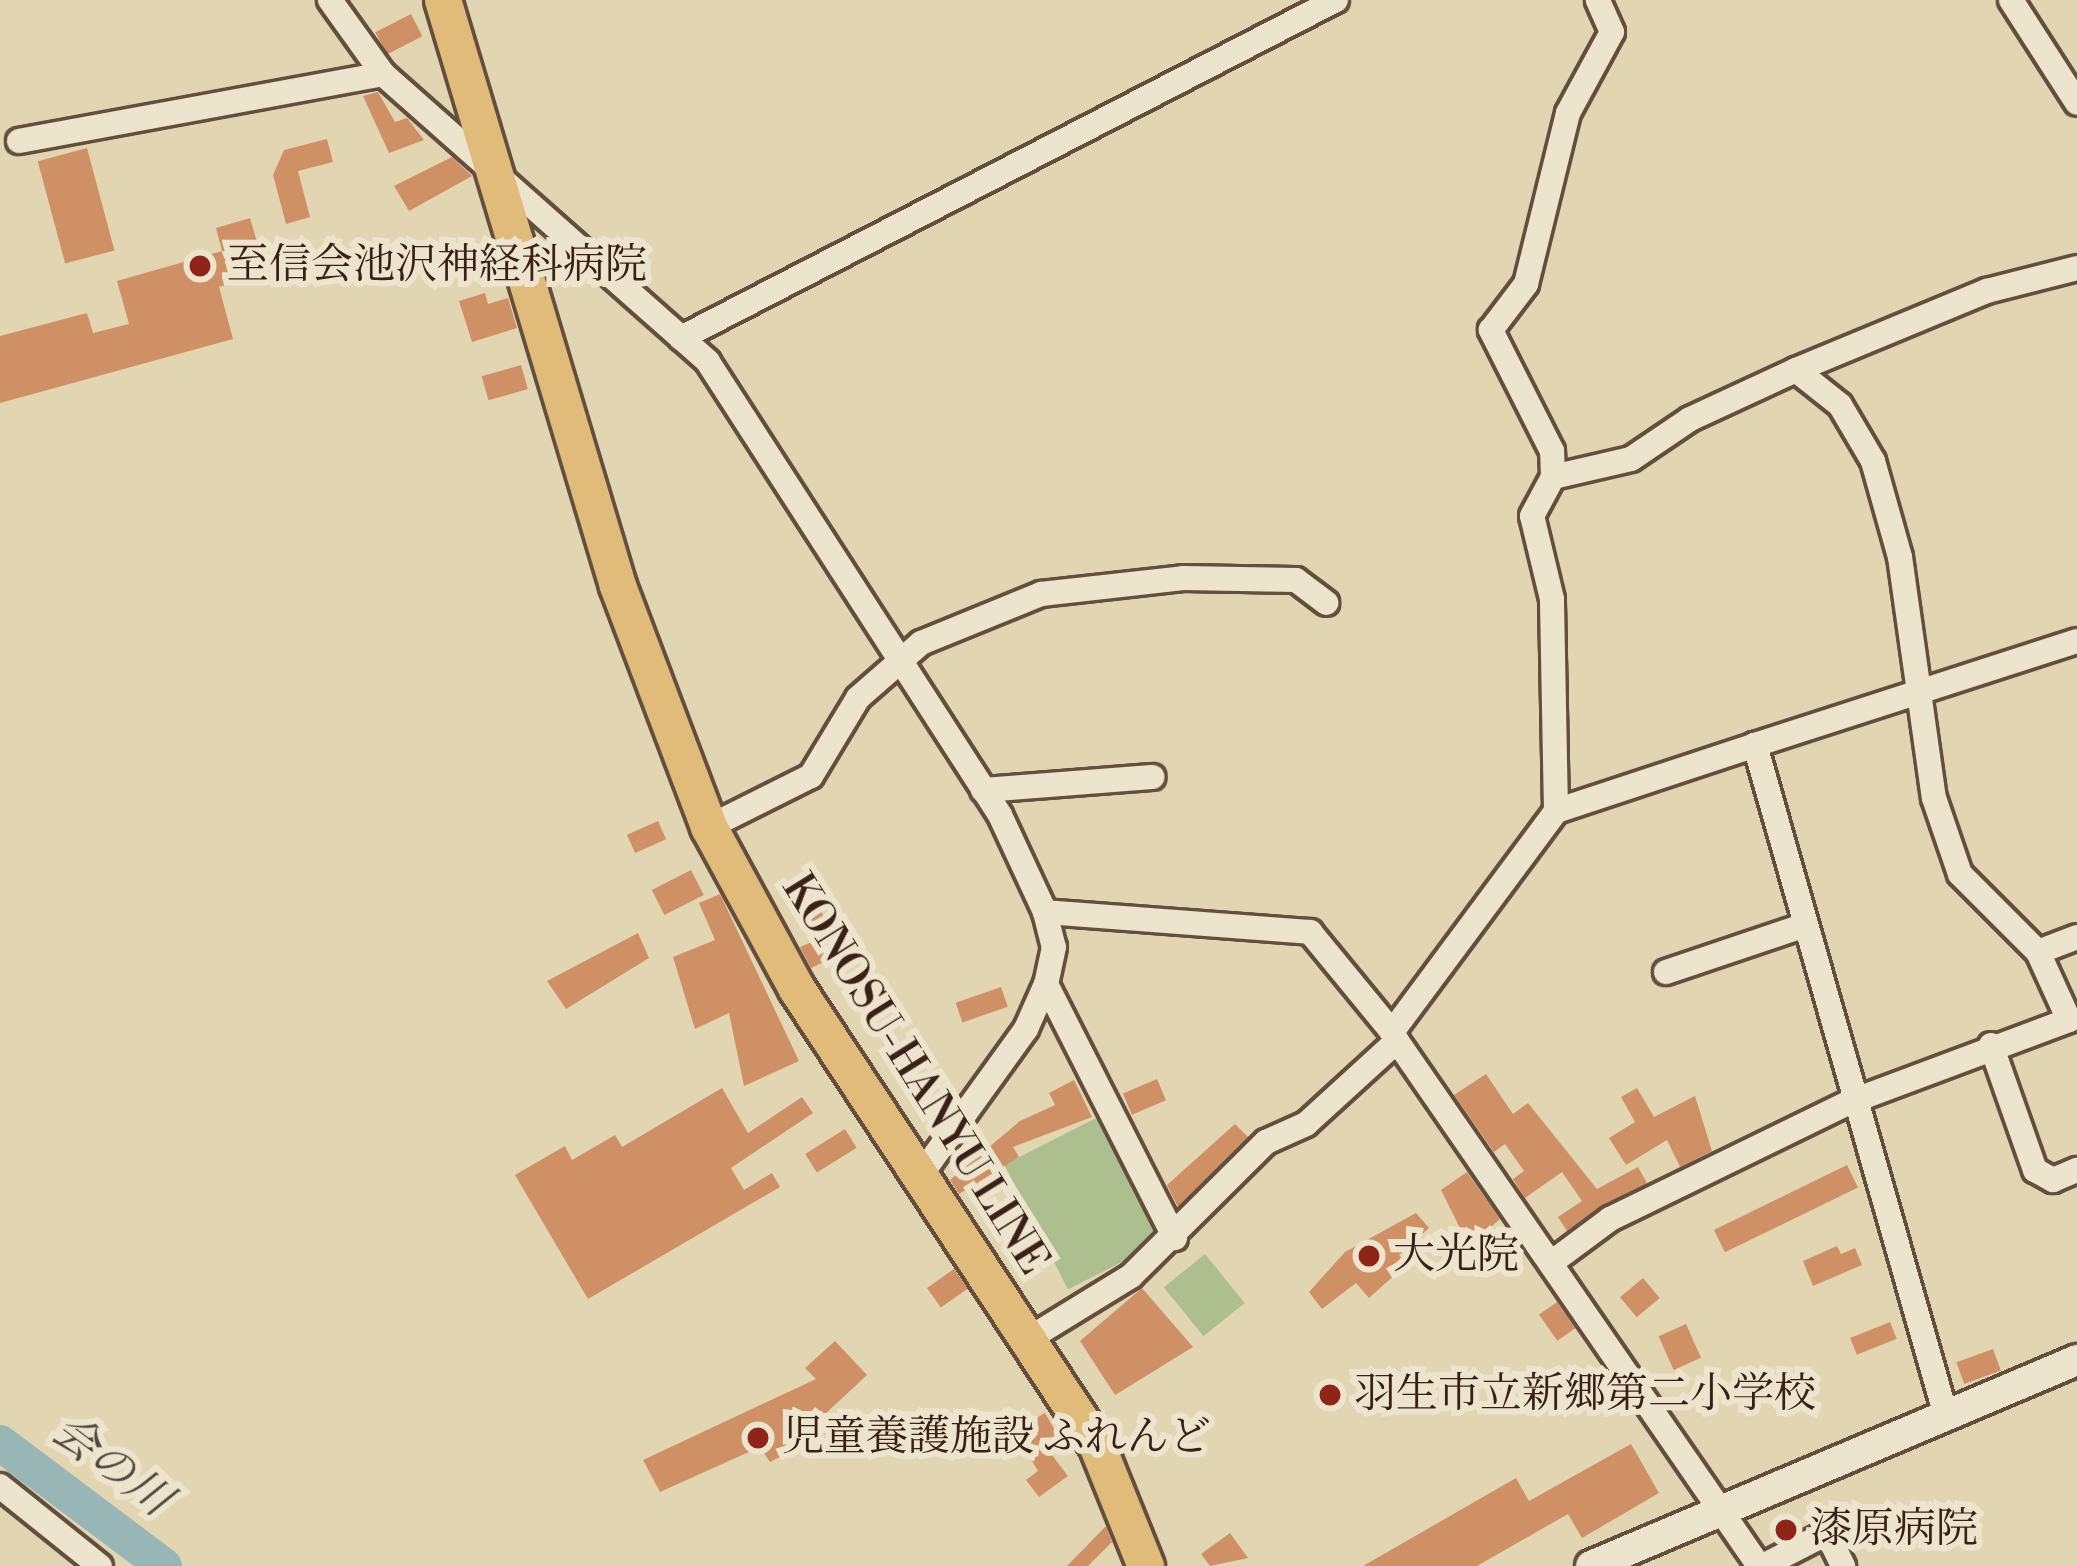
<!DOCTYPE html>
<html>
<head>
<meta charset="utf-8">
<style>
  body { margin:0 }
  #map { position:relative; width:2077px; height:1566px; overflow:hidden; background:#e2d6b2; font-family:"Libre Bodoni","Noto Serif JP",serif }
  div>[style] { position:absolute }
  .green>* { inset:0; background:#aebf8f; transform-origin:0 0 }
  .river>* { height:36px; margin:-18px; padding:0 18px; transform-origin:18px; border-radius:18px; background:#99b6b7 }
  .building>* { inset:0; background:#cf9065; transform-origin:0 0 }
  .roads { filter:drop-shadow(3px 0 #644e3e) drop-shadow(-3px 0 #644e3e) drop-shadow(0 3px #644e3e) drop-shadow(0 -3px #644e3e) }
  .minor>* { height:24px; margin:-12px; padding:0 12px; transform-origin:12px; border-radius:12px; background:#ece4cd }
  .tertiary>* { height:30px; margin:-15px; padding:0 15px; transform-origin:15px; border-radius:15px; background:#ece4cd }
  .primary>* { height:36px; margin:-18px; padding:0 18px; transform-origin:18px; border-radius:18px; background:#e1bb79 }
  .dots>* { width:33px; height:33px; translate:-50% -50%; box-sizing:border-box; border:6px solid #ece4cd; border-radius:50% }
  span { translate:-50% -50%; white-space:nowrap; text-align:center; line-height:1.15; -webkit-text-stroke:12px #ece4cd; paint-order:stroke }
  .poi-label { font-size:42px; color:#3a2017 }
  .left { translate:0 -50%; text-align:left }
  .street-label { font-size:42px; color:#3a2017 }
  .water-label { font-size:45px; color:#52463f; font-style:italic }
</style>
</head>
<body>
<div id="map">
  <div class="green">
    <i style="left:1098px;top:1117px;width:140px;height:105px;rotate:63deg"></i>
    <i style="left:1205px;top:1254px;width:63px;height:53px;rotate:51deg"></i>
  </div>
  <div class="river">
    <i style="left:0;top:1443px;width:205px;rotate:36.9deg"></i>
  </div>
  <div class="building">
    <i style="left:411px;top:14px;width:25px;height:40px;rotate:63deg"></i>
    <i style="clip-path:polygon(378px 92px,395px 122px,407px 118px,424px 140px,389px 153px,363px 96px)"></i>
    <i style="clip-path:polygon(327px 139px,333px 162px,298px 171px,310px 217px,286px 224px,273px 175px,284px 150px)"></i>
    <i style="left:87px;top:148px;width:106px;height:51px;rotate:75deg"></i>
    <i style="clip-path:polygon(452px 157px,472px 176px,409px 211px,394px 186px)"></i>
    <i style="clip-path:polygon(250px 218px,266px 273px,219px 287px,233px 339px,0 403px,0 336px,87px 313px,93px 333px,129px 324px,117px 281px,222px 251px,216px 228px)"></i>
    <i style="clip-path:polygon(485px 293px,488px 304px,508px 298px,517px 328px,472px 342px,459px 301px)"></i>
    <i style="left:521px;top:365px;width:25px;height:41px;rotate:74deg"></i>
    <i style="left:658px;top:821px;width:20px;height:34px;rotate:66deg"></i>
    <i style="left:691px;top:870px;width:28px;height:44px;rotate:63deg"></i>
    <i style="clip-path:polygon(720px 894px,799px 1061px,744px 1086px,729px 1013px,695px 1029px,673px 957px,715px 940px,699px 903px)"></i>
    <i style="clip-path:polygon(817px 898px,837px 956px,811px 968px,800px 947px,814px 941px,801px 904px)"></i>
    <i style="clip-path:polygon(638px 933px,649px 958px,566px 1009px,547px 981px)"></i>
    <i style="left:1001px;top:987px;width:21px;height:48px;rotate:71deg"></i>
    <i style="clip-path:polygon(1486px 1074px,1513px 1114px,1528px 1103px,1597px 1189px,1638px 1167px,1647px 1183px,1567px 1231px,1558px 1217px,1582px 1201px,1562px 1172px,1525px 1198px,1513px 1179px,1524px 1171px,1505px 1144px,1494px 1152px,1454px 1095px)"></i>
    <i style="left:1157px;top:1079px;width:23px;height:37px;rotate:67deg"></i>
    <i style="clip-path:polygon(1074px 1080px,1092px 1117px,1013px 1147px,1019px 1157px,959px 1194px,950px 1180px,1020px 1121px,1055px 1105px,1049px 1093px)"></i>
    <i style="clip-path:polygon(722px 1088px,748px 1133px,802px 1097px,813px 1113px,731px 1168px,744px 1190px,772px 1173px,780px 1187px,588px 1299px,515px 1175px,565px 1146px,572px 1160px,615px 1135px,622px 1147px)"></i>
    <i style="clip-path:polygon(1637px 1088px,1654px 1117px,1695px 1096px,1712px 1151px,1680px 1167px,1667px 1140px,1626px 1165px,1609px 1138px,1635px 1122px,1621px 1097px)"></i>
    <i style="clip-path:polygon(1235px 1124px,1248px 1137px,1178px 1207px,1167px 1185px)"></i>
    <i style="left:845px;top:1129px;width:22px;height:47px;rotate:58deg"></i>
    <i style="left:1847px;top:1165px;width:25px;height:148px;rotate:64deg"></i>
    <i style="clip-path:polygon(1467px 1172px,1500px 1219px,1469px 1246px,1441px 1190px)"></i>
    <i style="clip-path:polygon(1416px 1213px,1429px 1228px,1399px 1255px,1407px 1264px,1369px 1298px,1356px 1283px,1322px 1309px,1309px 1292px,1345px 1252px)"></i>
    <i style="clip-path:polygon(1837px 1246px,1841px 1254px,1855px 1248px,1862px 1265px,1813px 1286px,1803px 1261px)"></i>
    <i style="left:954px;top:1269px;width:24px;height:33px;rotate:55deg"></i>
    <i style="left:1643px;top:1278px;width:26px;height:30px;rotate:50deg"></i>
    <i style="clip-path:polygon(1142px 1288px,1193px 1347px,1115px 1395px,1080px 1341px)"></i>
    <i style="left:1557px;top:1302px;width:32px;height:22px;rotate:55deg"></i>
    <i style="left:1890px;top:1322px;width:18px;height:43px;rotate:68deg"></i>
    <i style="left:1686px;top:1324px;width:37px;height:30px;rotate:66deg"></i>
    <i style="clip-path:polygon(835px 1341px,867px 1375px,824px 1415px,836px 1428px,770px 1462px,760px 1447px,660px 1492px,643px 1460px,816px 1379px,805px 1368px)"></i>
    <i style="left:1993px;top:1349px;width:23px;height:39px;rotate:70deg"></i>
    <i style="clip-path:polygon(1045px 1413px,1059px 1437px,1045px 1446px,1068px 1476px,1039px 1497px,1026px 1480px,1038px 1471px,1014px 1431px)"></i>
    <i style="clip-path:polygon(1631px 1444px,1659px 1493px,1582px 1538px,1568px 1514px,1477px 1566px,1363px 1566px,1516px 1478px,1529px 1501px)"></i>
    <i style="clip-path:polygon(1106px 1526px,1112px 1542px,1088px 1566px,1067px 1566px)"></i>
    <i style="clip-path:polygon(1230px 1533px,1248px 1558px,1210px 1566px,1201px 1554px)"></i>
  </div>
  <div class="roads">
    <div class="minor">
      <i style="left:330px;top:0;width:91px;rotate:54.4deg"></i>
      <i style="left:383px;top:74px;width:434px;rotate:41.5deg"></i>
      <i style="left:708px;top:362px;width:539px;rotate:57.19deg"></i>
      <i style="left:1000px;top:815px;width:107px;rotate:65.1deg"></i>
      <i style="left:1045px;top:912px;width:36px;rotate:76deg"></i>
      <i style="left:1054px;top:947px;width:38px;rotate:102deg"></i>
      <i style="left:1046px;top:984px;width:49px;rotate:114deg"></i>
      <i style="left:1026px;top:1029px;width:181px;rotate:125.8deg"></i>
      <i style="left:2011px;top:0;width:122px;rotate:57.3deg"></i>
      <i style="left:19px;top:141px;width:370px;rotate:-10.4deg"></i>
      <i style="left:681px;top:338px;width:737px;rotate:-27.3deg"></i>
      <i style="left:1796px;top:370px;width:56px;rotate:38.5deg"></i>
      <i style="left:1840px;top:405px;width:65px;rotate:59.5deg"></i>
      <i style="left:1873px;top:461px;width:100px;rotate:74.3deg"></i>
      <i style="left:1900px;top:557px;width:243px;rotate:82deg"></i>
      <i style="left:1934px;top:798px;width:80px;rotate:71.1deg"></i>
      <i style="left:1960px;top:874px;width:110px;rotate:45deg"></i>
      <i style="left:1553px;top:477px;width:26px;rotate:-92deg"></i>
      <i style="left:1552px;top:451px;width:136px;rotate:-116.8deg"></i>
      <i style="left:1491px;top:330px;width:58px;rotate:-52.7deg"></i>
      <i style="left:1526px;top:284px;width:176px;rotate:-76.2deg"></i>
      <i style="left:1568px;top:113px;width:92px;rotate:-61.5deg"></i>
      <i style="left:1612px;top:32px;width:35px;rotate:-114deg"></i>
      <i style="left:983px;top:790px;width:170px;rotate:-4.4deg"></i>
      <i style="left:1556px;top:811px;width:212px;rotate:-91.1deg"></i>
      <i style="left:1552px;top:599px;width:85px;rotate:-103.5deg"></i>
      <i style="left:1532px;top:516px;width:44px;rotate:-61.7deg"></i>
      <i style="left:1553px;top:477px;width:80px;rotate:-13deg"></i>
      <i style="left:1631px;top:459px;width:71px;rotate:-34.1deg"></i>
      <i style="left:1690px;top:419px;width:117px;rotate:-24.8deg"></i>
      <i style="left:1796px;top:370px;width:207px;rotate:-22.5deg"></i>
      <i style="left:1987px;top:291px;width:93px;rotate:-14.3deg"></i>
      <i style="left:709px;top:827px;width:114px;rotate:-26.6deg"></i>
      <i style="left:811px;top:776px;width:91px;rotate:-58.9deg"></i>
      <i style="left:858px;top:698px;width:84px;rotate:-41.1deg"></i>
      <i style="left:921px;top:643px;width:130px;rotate:-22.2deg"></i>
      <i style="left:1041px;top:594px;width:143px;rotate:-6.4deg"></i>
      <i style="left:1183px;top:578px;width:113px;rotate:1deg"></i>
      <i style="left:1296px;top:580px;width:38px;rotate:37deg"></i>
      <i style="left:1045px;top:912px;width:266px;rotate:4.3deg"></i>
      <i style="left:1310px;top:932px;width:129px;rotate:50.6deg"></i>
      <i style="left:1666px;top:972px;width:145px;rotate:-18.6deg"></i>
      <i style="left:1046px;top:984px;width:285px;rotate:63.1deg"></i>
      <i style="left:1397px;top:1041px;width:638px;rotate:55.41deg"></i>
      <i style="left:1991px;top:1045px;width:133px;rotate:70.6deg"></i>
      <i style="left:2035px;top:1170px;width:21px;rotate:29deg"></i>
      <i style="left:2053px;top:1180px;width:26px;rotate:-23deg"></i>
      <i style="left:1555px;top:1260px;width:69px;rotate:-36.7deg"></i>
      <i style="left:1610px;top:1219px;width:267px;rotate:-26deg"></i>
      <i style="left:1850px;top:1102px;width:234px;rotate:-20.5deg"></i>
      <i style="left:2069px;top:1020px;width:75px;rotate:-114.5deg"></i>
      <i style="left:2038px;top:952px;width:42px;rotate:-21deg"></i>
      <i style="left:1030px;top:1338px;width:119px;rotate:-31.5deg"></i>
      <i style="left:1131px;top:1276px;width:190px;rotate:-44.8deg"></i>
      <i style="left:1266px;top:1142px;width:44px;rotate:-24.2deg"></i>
      <i style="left:1306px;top:1124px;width:123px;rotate:-42.4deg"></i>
      <i style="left:1397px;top:1041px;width:10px;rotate:-119deg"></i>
      <i style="left:1392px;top:1032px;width:275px;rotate:-53.4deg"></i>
      <i style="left:1556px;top:811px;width:210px;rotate:-18.3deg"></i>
      <i style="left:1946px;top:1416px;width:698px;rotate:-105.89deg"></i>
      <i style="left:1755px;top:745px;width:338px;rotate:-17.9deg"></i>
      <i style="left:0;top:1486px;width:128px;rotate:38.7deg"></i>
      <i style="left:1763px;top:1566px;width:72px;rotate:-27.3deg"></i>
      <i style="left:1827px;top:1533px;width:37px;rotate:64deg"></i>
    </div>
    <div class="tertiary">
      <i style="left:1591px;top:1566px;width:528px;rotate:-22.97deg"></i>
    </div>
    <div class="primary">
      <i style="left:443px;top:0;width:612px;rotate:73.37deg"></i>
      <i style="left:618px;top:586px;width:258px;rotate:69.3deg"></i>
      <i style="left:709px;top:827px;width:184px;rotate:61.5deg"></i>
      <i style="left:797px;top:989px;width:546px;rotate:56.66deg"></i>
      <i style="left:1097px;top:1445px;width:131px;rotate:68deg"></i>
    </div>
  </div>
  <div class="dots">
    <i style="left:200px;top:266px;background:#8f2418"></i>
    <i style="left:1369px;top:1256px;background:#8f2418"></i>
    <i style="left:1330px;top:1395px;background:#8f2418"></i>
    <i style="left:758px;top:1438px;background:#8f2418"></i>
    <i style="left:1786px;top:1530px;background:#8f2418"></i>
  </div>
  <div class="poi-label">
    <span class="left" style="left:227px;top:266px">至信会池沢神経科病院</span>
    <span class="left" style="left:1393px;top:1256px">大光院</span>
    <span class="left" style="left:1354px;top:1395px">羽生市立新郷第二小学校</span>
    <span class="left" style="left:782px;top:1438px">児童養護施設 ふれんど</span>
    <span class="left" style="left:1810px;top:1530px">漆原病院</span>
  </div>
  <div class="street-label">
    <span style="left:914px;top:1075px;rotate:58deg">KONOSU-HANYU LINE</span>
  </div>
  <div class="water-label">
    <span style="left:111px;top:1466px;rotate:37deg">会の川</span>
  </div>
</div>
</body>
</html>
